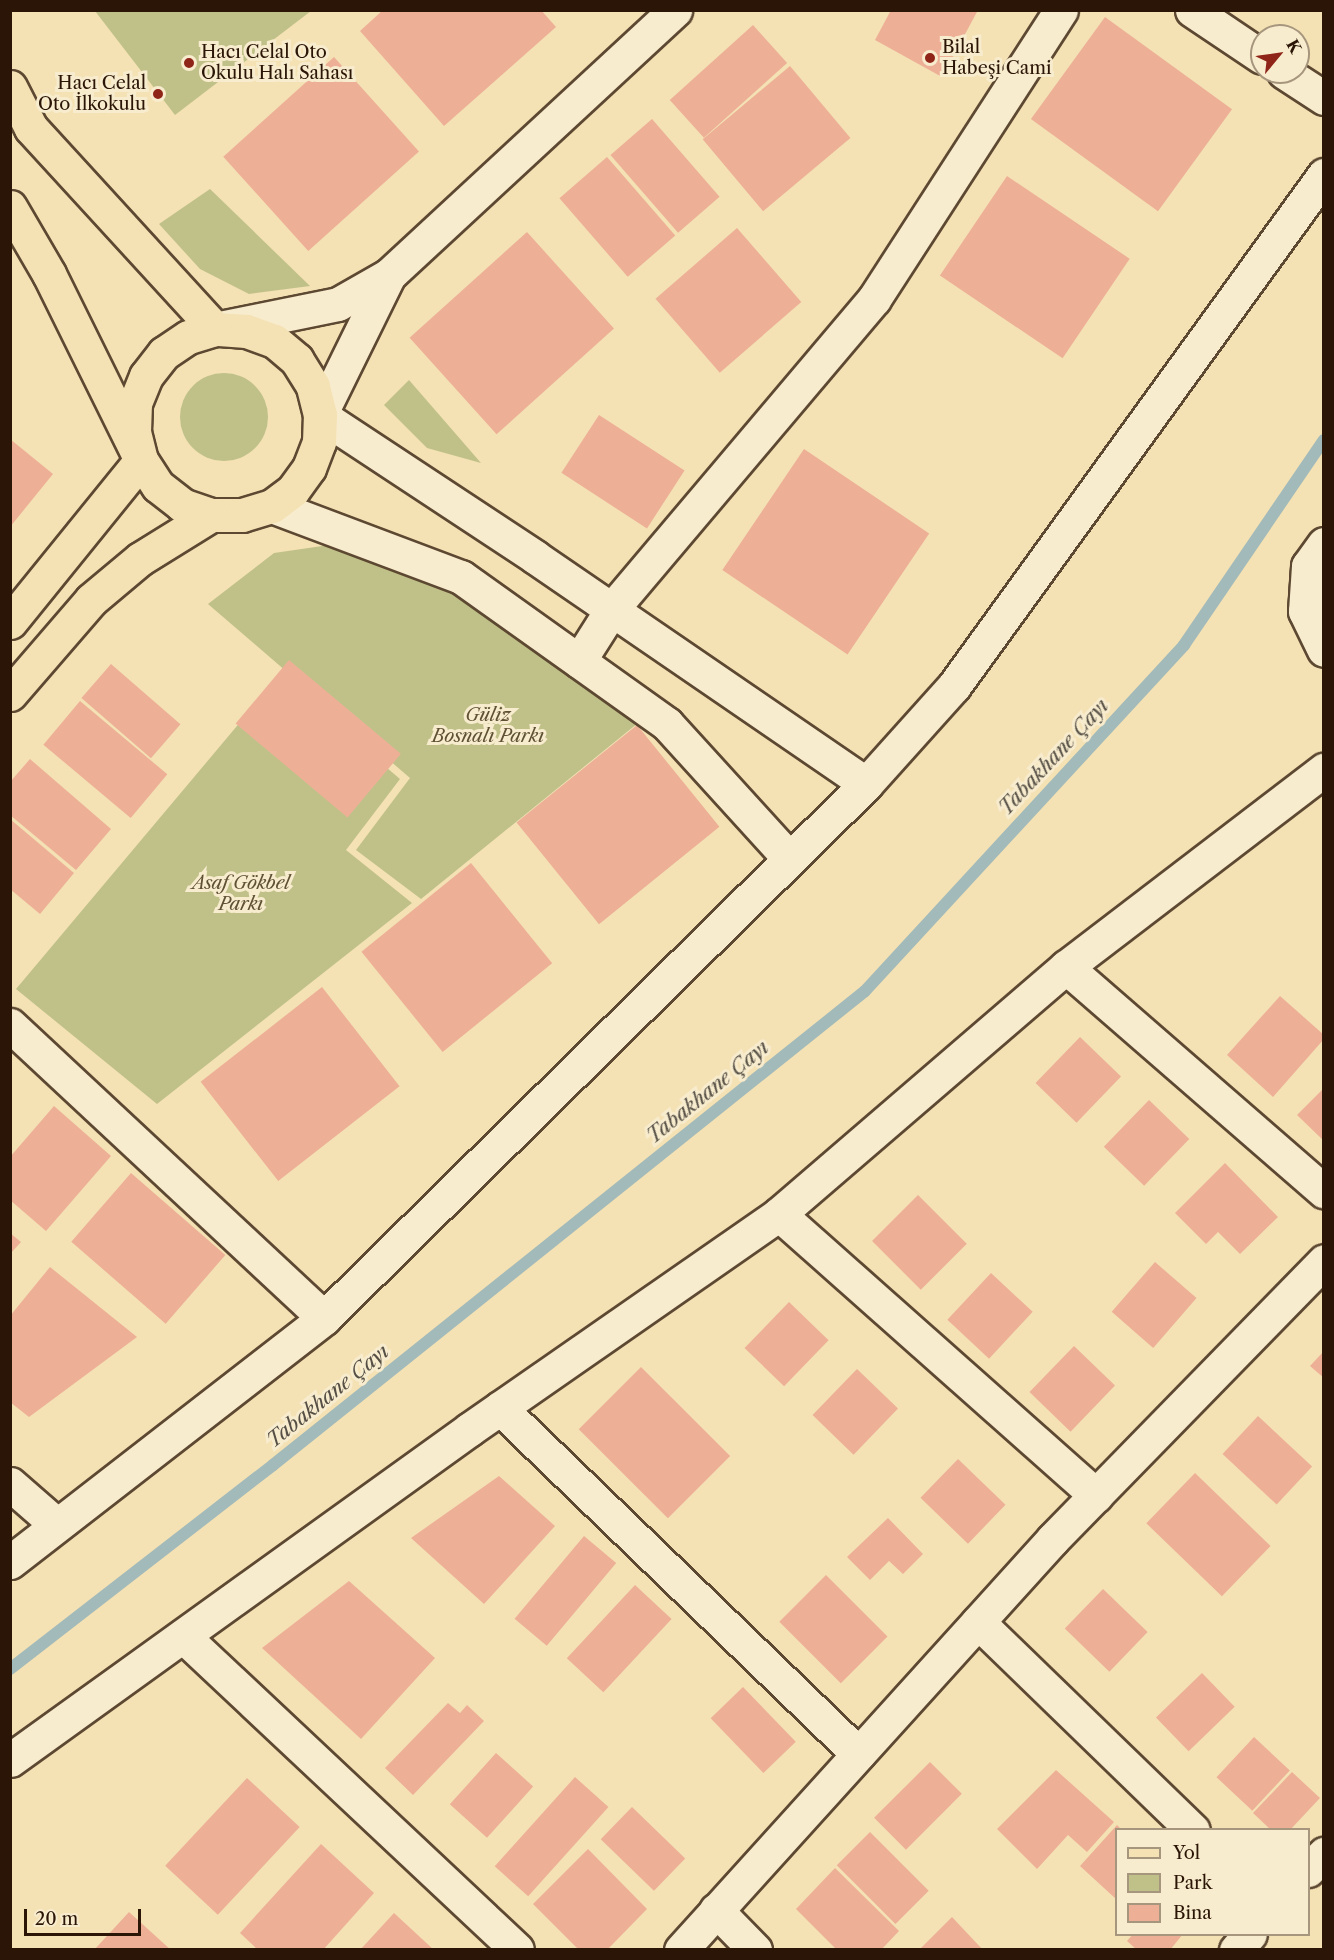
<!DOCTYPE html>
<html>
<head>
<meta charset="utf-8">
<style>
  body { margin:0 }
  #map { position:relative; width:1334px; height:1960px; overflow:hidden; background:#f4e1b4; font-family:"Libre Caslon Text",serif }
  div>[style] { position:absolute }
  .green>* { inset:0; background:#c0c189 }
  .round { border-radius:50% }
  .stream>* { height:12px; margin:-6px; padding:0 6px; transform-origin:6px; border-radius:6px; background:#a2bab9 }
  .building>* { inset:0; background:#edb097; transform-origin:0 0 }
  .roads { filter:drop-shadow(2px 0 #5d4832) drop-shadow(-2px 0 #5d4832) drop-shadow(0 2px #5d4832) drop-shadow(0 -2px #5d4832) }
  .minor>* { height:33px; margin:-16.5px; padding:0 16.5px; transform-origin:16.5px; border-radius:16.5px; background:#f8ecce }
  .major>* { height:33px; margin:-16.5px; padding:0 16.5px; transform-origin:16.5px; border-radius:16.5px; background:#f4e1b4 }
  .dots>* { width:16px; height:16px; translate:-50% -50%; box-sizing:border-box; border:3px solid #f8ecce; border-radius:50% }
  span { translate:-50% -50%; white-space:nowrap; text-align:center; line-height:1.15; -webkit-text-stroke:6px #f8ecce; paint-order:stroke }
  .poi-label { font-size:18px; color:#2b1506 }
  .left { translate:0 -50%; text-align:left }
  .right { translate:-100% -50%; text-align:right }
  .park-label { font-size:18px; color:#5f5134; font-style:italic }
  .water-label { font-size:20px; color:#554f45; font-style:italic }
  .frame { position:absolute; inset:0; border:12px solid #2b1506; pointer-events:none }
  .legend { position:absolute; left:1115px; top:1828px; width:195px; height:108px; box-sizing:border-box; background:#f8ecce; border:2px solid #a6967e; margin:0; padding:8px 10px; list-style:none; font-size:18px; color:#2b1506 }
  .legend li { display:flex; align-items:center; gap:12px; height:30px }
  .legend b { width:30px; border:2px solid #a6967e }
  .north { position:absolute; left:1250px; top:24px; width:60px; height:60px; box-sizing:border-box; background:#f8ecce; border:2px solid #a6967e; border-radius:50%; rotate:61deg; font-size:16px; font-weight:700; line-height:24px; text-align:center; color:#2b1506 }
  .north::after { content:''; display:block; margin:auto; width:21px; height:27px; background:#8f2418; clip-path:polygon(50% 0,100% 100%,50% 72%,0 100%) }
  .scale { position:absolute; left:24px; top:1909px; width:117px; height:27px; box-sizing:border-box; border:3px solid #2b1506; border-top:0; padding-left:8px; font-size:18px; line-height:21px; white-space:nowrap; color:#2b1506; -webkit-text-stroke:4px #f8ecce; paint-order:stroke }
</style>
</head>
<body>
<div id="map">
  <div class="green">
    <i style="clip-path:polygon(95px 11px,311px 11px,175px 115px)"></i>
    <i style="clip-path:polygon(210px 189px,310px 286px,249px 294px,200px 269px,159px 224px)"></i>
    <i class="round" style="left:180px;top:373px;width:88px;height:88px"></i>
    <i style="clip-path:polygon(409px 380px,481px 463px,427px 448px,384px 405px)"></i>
    <i style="clip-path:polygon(350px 542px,454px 586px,638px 723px,421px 899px,356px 850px,410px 778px,208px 604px,274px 553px)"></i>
    <i style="clip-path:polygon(279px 676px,400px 779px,346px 850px,412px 903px,157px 1104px,16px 989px)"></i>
  </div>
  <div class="stream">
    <i style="left:10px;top:1669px;width:333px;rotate:-37.8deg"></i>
    <i style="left:273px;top:1465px;width:758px;rotate:-38.68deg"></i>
    <i style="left:865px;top:991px;width:471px;rotate:-47.3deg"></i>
    <i style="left:1184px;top:645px;width:248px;rotate:-55.7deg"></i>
  </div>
  <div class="building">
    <i style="clip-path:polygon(383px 10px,541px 10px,556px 27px,444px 126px,360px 31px)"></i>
    <i style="clip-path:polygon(891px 10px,978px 10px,942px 77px,875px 40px)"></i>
    <i style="left:1105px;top:17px;width:157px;height:126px;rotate:36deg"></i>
    <i style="left:753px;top:25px;width:51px;height:112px;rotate:48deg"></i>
    <i style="left:334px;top:57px;width:127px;height:149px;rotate:48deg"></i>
    <i style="left:790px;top:66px;width:94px;height:114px;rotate:50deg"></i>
    <i style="left:652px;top:119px;width:103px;height:55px;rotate:49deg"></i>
    <i style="left:607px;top:157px;width:104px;height:63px;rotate:49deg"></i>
    <i style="left:1007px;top:176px;width:148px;height:120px;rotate:34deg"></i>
    <i style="left:737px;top:228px;width:98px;height:108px;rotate:49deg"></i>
    <i style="left:527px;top:232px;width:130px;height:158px;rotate:48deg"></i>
    <i style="left:599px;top:415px;width:102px;height:69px;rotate:33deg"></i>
    <i style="clip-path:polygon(10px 439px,53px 474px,10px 527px)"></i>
    <i style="left:804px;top:449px;width:151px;height:146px;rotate:34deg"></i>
    <i style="left:289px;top:660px;width:146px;height:83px;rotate:40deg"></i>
    <i style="left:111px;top:664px;width:92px;height:45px;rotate:41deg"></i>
    <i style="left:80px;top:701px;width:114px;height:57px;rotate:40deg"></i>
    <i style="left:637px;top:725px;width:131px;height:155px;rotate:51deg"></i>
    <i style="clip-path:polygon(30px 759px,111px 829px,76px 870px,10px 815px,10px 782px)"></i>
    <i style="clip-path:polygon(10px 819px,74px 873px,40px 914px,10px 889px)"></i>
    <i style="left:471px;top:863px;width:129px;height:141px;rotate:51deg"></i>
    <i style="left:322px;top:987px;width:126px;height:154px;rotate:52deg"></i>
    <i style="clip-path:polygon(1280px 996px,1324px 1035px,1324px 1039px,1273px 1097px,1227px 1055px)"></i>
    <i style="left:1080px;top:1037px;width:57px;height:64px;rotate:44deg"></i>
    <i style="clip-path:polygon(1324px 1088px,1324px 1141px,1297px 1115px)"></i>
    <i style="left:1149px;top:1100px;width:56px;height:65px;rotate:44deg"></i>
    <i style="clip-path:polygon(54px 1106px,111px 1156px,46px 1231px,10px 1200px,10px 1157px)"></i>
    <i style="clip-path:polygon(1225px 1163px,1278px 1217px,1240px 1254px,1218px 1232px,1206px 1244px,1175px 1213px)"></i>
    <i style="left:131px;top:1173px;width:125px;height:91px;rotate:41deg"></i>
    <i style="left:918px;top:1195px;width:69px;height:65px;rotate:45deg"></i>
    <i style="clip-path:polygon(10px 1233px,21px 1242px,10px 1254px)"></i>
    <i style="left:1155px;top:1262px;width:55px;height:66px;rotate:41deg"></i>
    <i style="clip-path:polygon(50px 1267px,137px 1337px,29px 1417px,10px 1402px,10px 1316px)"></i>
    <i style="left:991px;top:1273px;width:57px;height:64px;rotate:43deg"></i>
    <i style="left:789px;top:1302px;width:55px;height:64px;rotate:44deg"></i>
    <i style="left:1074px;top:1346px;width:57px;height:64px;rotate:44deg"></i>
    <i style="clip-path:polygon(1324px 1351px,1324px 1378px,1310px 1366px)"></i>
    <i style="left:641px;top:1367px;width:126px;height:88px;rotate:45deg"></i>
    <i style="left:857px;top:1369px;width:57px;height:64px;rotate:44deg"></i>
    <i style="left:1258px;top:1416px;width:74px;height:52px;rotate:43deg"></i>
    <i style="left:958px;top:1459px;width:66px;height:54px;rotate:44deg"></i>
    <i style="left:1195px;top:1473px;width:105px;height:70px;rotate:44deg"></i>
    <i style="clip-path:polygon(499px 1476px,555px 1526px,484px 1604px,411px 1538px)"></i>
    <i style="clip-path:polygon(888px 1518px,923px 1554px,903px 1574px,889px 1561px,870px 1580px,847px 1557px)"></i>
    <i style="left:584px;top:1536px;width:42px;height:108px;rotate:40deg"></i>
    <i style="left:826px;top:1575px;width:87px;height:66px;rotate:45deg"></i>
    <i style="clip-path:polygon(349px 1581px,435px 1658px,361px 1739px,262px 1648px)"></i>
    <i style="left:635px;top:1585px;width:50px;height:100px;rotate:43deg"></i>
    <i style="left:1103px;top:1589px;width:62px;height:55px;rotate:44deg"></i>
    <i style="left:1202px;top:1673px;width:47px;height:64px;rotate:46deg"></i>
    <i style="left:743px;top:1687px;width:76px;height:45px;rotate:46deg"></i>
    <i style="clip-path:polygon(448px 1703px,460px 1713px,467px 1705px,484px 1721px,413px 1795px,385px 1768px)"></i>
    <i style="left:1254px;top:1737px;width:49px;height:55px;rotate:43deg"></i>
    <i style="left:496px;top:1753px;width:50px;height:69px;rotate:42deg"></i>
    <i style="left:930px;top:1762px;width:45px;height:79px;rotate:45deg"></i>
    <i style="clip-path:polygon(1056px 1770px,1114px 1822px,1087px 1852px,1068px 1835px,1037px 1869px,997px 1829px)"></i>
    <i style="clip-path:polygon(1292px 1772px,1320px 1798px,1290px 1830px,1271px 1830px,1253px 1813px)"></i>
    <i style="left:575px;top:1777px;width:45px;height:120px;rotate:42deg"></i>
    <i style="left:247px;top:1778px;width:72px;height:120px;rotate:43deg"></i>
    <i style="left:632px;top:1807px;width:74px;height:45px;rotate:44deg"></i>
    <i style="clip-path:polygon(1117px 1825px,1122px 1830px,1116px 1830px,1116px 1899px,1080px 1866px)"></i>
    <i style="left:870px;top:1832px;width:83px;height:47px;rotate:45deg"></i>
    <i style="clip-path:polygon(321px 1844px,374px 1893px,323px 1950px,258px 1950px,240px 1933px)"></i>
    <i style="clip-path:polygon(588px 1849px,647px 1909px,607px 1950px,579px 1950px,533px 1904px)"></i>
    <i style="clip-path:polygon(835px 1868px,899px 1931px,881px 1950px,837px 1950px,796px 1909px)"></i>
    <i style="clip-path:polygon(129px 1912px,171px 1950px,94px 1950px)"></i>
    <i style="clip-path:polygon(394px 1913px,434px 1950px,360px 1950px)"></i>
    <i style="clip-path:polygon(952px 1917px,983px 1950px,919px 1950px)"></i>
    <i style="clip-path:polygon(1133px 1934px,1183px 1934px,1170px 1950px,1137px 1950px,1127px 1941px)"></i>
  </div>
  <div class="roads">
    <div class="minor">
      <i style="left:1192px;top:10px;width:84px;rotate:33.9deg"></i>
      <i style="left:1284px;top:72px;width:48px;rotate:33deg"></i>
      <i style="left:389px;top:275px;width:156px;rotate:116.2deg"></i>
      <i style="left:320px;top:415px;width:258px;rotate:33.4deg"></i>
      <i style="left:535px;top:557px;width:401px;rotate:34.4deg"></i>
      <i style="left:220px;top:328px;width:120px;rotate:-11.5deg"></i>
      <i style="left:338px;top:304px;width:59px;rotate:-29.6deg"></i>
      <i style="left:389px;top:275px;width:390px;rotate:-42.8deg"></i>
      <i style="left:272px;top:506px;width:202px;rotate:20.6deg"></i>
      <i style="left:461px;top:577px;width:253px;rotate:35.5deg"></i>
      <i style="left:667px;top:724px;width:181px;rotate:47.7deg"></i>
      <i style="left:1324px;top:544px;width:27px;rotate:126deg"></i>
      <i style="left:1308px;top:566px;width:45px;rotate:93.8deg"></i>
      <i style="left:1305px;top:611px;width:43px;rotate:64deg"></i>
      <i style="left:579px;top:661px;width:62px;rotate:-57.6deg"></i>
      <i style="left:612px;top:609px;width:406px;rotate:-49.8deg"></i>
      <i style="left:874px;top:299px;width:344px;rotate:-57.1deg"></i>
      <i style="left:1066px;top:967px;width:342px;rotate:41deg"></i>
      <i style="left:10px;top:1025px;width:429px;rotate:43deg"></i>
      <i style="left:779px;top:1214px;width:424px;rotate:41.6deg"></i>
      <i style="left:500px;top:1408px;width:498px;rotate:44deg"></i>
      <i style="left:10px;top:1484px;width:62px;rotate:41.1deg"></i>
      <i style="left:10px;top:1562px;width:398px;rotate:-37.8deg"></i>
      <i style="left:324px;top:1318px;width:761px;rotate:-44.57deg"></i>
      <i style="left:866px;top:784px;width:132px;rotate:-48.1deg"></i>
      <i style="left:954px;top:686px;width:631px;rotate:-54.09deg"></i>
      <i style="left:978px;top:1622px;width:299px;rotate:44.1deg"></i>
      <i style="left:183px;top:1636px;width:458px;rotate:43.2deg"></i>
      <i style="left:10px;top:1760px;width:567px;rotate:-35.74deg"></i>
      <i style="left:470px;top:1429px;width:376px;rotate:-34.8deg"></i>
      <i style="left:779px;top:1214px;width:379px;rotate:-40.7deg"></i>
      <i style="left:1066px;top:967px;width:325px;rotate:-37.4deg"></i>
      <i style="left:1308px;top:1870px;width:23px;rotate:-45deg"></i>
      <i style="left:716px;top:1910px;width:56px;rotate:45.7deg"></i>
      <i style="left:681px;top:1950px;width:554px;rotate:-47.85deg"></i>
      <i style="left:1053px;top:1539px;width:388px;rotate:-45.7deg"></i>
      <i style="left:1236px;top:1950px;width:21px;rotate:-49deg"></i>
    </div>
    <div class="major">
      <i style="left:10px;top:87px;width:46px;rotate:62.9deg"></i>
      <i style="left:31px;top:128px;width:273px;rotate:47.5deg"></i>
      <i style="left:10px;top:207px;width:78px;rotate:59.8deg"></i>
      <i style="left:49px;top:274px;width:208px;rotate:63.7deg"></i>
      <i style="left:141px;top:460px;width:31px;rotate:57deg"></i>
      <i style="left:158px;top:486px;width:31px;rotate:38deg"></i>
      <i style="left:182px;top:505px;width:31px;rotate:19deg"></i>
      <i style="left:211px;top:515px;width:31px"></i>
      <i style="left:242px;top:515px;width:31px;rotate:-17deg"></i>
      <i style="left:272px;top:506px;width:26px;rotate:-37deg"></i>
      <i style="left:293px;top:490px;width:27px;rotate:-54deg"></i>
      <i style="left:309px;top:468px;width:28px;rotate:-69deg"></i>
      <i style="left:319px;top:442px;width:27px;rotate:-88deg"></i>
      <i style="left:320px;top:415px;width:30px;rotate:-104deg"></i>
      <i style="left:313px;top:386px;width:31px;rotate:-122deg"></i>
      <i style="left:297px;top:360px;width:30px;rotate:-140deg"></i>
      <i style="left:274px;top:341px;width:30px;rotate:-160deg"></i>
      <i style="left:246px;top:331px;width:31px;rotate:-176deg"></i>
      <i style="left:215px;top:329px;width:28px;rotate:163deg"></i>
      <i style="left:188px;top:337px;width:29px;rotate:146deg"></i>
      <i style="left:164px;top:353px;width:29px;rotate:128deg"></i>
      <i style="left:146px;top:376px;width:29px;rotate:112deg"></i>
      <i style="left:135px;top:403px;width:29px;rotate:92deg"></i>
      <i style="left:134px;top:432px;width:29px;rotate:76deg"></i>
      <i style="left:10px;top:622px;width:208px;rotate:-51deg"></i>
      <i style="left:10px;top:694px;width:124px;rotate:-49.2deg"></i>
      <i style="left:91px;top:600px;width:64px;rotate:-39.9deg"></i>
      <i style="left:140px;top:559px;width:84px;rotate:-31.8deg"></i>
    </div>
  </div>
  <div class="dots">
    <i style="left:930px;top:58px;background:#8f2418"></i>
    <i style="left:189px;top:63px;background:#8f2418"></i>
    <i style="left:158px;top:94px;background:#8f2418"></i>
  </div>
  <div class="poi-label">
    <span class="left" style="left:942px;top:58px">Bilal<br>Habeşi Cami</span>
    <span class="left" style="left:201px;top:63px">Hacı Celal Oto<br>Okulu Halı Sahası</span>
    <span class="right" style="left:146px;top:94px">Hacı Celal<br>Oto İlkokulu</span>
  </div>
  <div class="park-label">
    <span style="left:488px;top:726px">Güliz<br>Bosnalı Parkı</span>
    <span style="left:241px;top:894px">Asaf Gökbel<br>Parkı</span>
  </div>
  <div class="water-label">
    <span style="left:1054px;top:757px;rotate:-47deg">Tabakhane Çayı</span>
    <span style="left:708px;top:1092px;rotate:-39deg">Tabakhane Çayı</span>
    <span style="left:328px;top:1396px;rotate:-39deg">Tabakhane Çayı</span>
  </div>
  <div class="frame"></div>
  <ul class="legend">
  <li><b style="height:8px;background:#f4e1b4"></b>Yol</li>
  <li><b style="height:16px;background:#c0c189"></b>Park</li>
  <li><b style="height:16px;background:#edb097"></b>Bina</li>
  </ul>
  <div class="north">K</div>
  <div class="scale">20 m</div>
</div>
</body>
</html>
